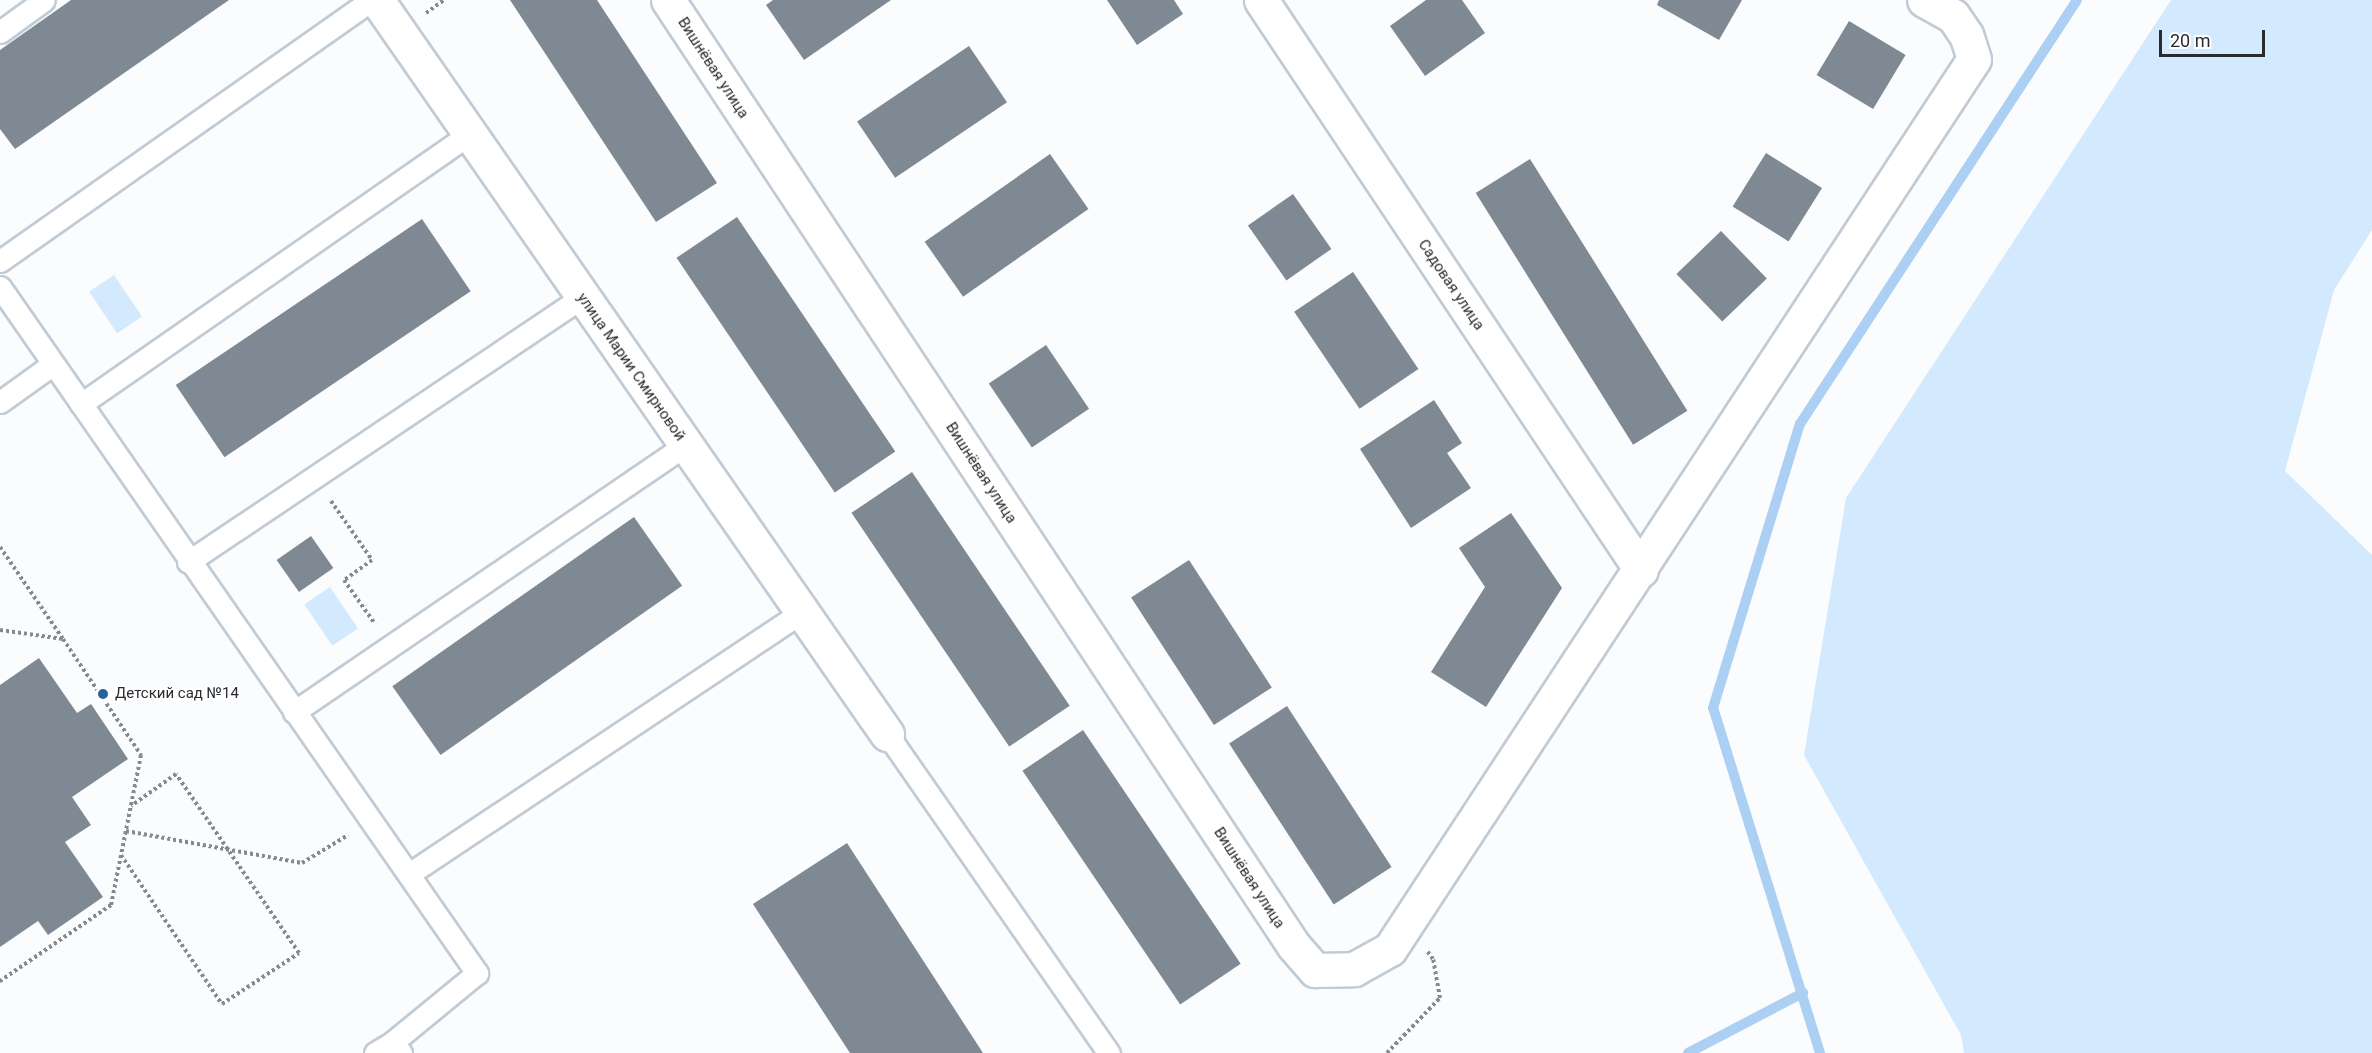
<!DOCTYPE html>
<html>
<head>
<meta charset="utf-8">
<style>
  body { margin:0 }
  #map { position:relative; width:2372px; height:1053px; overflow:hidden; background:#fafcfe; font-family:Roboto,sans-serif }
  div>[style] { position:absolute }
  .green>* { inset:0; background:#d3e9fe; transform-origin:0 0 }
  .stream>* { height:10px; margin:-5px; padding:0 5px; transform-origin:5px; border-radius:5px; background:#abd0f3 }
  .building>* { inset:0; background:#7f8993; transform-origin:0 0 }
  .path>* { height:4px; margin-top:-2px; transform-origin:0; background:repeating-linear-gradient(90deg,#878a8d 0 3px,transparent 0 6px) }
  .roads { filter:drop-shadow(2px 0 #c0cbd5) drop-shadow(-2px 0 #c0cbd5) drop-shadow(0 2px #c0cbd5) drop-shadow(0 -2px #c0cbd5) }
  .lane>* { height:21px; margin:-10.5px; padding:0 10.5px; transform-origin:10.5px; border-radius:10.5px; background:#fff }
  .street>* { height:33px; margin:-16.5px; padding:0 16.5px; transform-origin:16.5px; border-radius:16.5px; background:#fff }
  .dots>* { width:16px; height:16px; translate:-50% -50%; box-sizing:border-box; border:3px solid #fff; border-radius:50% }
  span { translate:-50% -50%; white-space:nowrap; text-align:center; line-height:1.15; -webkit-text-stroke:4.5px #fff; paint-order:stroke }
  .street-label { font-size:15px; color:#282c30 }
  .poi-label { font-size:15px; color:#282c30 }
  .left { translate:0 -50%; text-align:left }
  .scale { position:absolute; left:2159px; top:30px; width:106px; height:27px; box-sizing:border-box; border:3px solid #282c30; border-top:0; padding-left:8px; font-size:18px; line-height:21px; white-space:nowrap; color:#282c30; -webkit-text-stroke:4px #fff; paint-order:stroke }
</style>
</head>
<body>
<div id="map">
  <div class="green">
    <i style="clip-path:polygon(2171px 0,2372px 0,2372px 230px,2334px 290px,2285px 471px,2372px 555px,2372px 1053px,1964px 1053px,1961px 1035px,1804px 755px,1846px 498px)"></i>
    <i style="left:114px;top:275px;width:50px;height:30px;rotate:56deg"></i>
    <i style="left:330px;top:587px;width:50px;height:31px;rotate:56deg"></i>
  </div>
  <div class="stream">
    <i style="left:1688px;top:1053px;width:130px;rotate:-27.6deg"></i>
    <i style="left:1820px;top:1053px;width:361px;rotate:-107.2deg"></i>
    <i style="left:1713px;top:708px;width:297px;rotate:-73deg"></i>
    <i style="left:1800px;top:424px;width:506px;rotate:-56.84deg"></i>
  </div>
  <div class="building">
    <i style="clip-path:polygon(71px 0,229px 0,15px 149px,0 129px,0 50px)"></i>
    <i style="clip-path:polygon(510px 0,597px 0,717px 183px,656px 222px)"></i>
    <i style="clip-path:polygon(773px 0,891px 0,804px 60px,766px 5px)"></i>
    <i style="clip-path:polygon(1107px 0,1174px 0,1183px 14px,1137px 45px)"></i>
    <i style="clip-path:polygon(1426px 0,1462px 0,1485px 33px,1425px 76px,1390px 26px)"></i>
    <i style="clip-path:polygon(1659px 0,1742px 0,1719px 40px,1657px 5px)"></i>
    <i style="left:1849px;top:21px;width:66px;height:63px;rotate:31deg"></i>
    <i style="left:969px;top:46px;width:68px;height:135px;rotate:56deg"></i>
    <i style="left:1766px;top:153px;width:66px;height:63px;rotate:32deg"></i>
    <i style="left:1050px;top:154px;width:67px;height:153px;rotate:55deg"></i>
    <i style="left:1530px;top:159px;width:297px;height:64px;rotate:58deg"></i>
    <i style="left:1293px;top:194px;width:67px;height:55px;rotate:55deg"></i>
    <i style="left:737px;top:217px;width:283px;height:73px;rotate:56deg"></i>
    <i style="left:422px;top:219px;width:87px;height:297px;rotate:56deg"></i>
    <i style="left:1721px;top:231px;width:66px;height:62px;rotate:46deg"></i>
    <i style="left:1353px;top:272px;width:117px;height:71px;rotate:56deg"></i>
    <i style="left:1046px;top:345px;width:77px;height:69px;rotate:56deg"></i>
    <i style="clip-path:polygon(1434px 400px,1462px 443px,1447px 453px,1471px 488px,1411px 528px,1360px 449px)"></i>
    <i style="left:912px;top:472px;width:282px;height:73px;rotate:56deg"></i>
    <i style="clip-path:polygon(1511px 513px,1562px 588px,1486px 707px,1431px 672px,1485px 587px,1459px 548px)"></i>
    <i style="left:634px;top:517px;width:84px;height:295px;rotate:55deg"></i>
    <i style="left:311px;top:536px;width:39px;height:42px;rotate:55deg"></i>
    <i style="left:1189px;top:560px;width:152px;height:69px;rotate:57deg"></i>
    <i style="clip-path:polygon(39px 658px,77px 713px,91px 704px,128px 759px,72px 797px,91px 825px,65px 842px,103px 897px,48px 935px,38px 921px,0 947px,0 685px)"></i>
    <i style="left:1287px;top:706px;width:192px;height:69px;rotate:57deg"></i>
    <i style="left:1083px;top:730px;width:282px;height:73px;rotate:56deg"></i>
    <i style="clip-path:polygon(847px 843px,983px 1053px,850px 1053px,753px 904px)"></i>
  </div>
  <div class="path">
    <i style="left:426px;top:13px;width:22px;rotate:-36deg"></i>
    <i style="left:331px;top:501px;width:72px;rotate:55.2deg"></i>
    <i style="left:372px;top:560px;width:34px;rotate:144deg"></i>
    <i style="left:344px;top:580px;width:54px;rotate:54.8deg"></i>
    <i style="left:0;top:547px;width:112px;rotate:55.6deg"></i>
    <i style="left:0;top:630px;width:64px;rotate:8.1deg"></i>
    <i style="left:63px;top:639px;width:140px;rotate:56.1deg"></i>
    <i style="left:141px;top:755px;width:153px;rotate:101.3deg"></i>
    <i style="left:111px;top:905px;width:135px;rotate:145.6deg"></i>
    <i style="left:126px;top:831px;width:179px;rotate:10.3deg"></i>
    <i style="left:302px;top:863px;width:54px;rotate:-31.3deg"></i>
    <i style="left:121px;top:855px;width:180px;rotate:55.9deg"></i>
    <i style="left:222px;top:1004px;width:92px;rotate:-33.5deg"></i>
    <i style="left:299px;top:953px;width:217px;rotate:-124.5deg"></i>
    <i style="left:176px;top:774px;width:55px;rotate:144.6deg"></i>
    <i style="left:1387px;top:1053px;width:76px;rotate:-46.1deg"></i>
    <i style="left:1440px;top:998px;width:40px;rotate:-100deg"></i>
    <i style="left:1433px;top:959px;width:9px;rotate:-126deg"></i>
  </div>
  <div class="roads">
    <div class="lane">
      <i style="left:0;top:32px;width:54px;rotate:-36deg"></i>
      <i style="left:0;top:261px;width:454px;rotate:-35.1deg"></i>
      <i style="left:0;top:287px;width:836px;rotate:55.19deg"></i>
      <i style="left:477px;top:973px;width:109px;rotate:140.6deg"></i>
      <i style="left:0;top:402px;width:65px;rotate:-35.6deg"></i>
      <i style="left:81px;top:404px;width:474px;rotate:-34.8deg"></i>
      <i style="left:188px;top:562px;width:475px;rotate:-33.9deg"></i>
      <i style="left:294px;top:712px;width:473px;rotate:-34.3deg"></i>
      <i style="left:887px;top:734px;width:389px;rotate:55.2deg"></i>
      <i style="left:409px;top:874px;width:472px;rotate:-33.7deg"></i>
      <i style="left:375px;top:1053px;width:21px;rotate:-31deg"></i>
      <i style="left:393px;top:1042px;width:14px;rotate:54deg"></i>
    </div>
    <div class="street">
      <i style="left:377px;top:0;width:894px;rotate:55.21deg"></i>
      <i style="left:668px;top:0;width:1134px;rotate:56.51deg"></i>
      <i style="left:1294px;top:946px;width:32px;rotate:49deg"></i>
      <i style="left:1315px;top:970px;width:39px;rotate:-1deg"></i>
      <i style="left:1354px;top:969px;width:41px;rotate:-29.1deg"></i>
      <i style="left:1390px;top:949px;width:1064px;rotate:-56.73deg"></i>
      <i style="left:1974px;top:59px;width:25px;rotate:-108deg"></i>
      <i style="left:1966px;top:35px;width:23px;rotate:-124deg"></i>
      <i style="left:1953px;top:16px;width:33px;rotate:-151deg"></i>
      <i style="left:1261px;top:0;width:685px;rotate:56.31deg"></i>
    </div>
  </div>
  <div class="dots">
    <i style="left:103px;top:694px;background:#226499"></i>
  </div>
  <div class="street-label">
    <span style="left:713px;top:68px;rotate:57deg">Вишнёвая улица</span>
    <span style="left:1451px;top:285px;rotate:56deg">Садовая улица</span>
    <span style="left:631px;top:367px;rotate:55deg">улица Марии Смирновой</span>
    <span style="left:981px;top:473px;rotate:57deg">Вишнёвая улица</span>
    <span style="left:1249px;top:878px;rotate:57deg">Вишнёвая улица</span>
  </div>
  <div class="poi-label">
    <span class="left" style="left:115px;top:694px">Детский сад №14</span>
  </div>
  <div class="scale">20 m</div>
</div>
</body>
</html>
